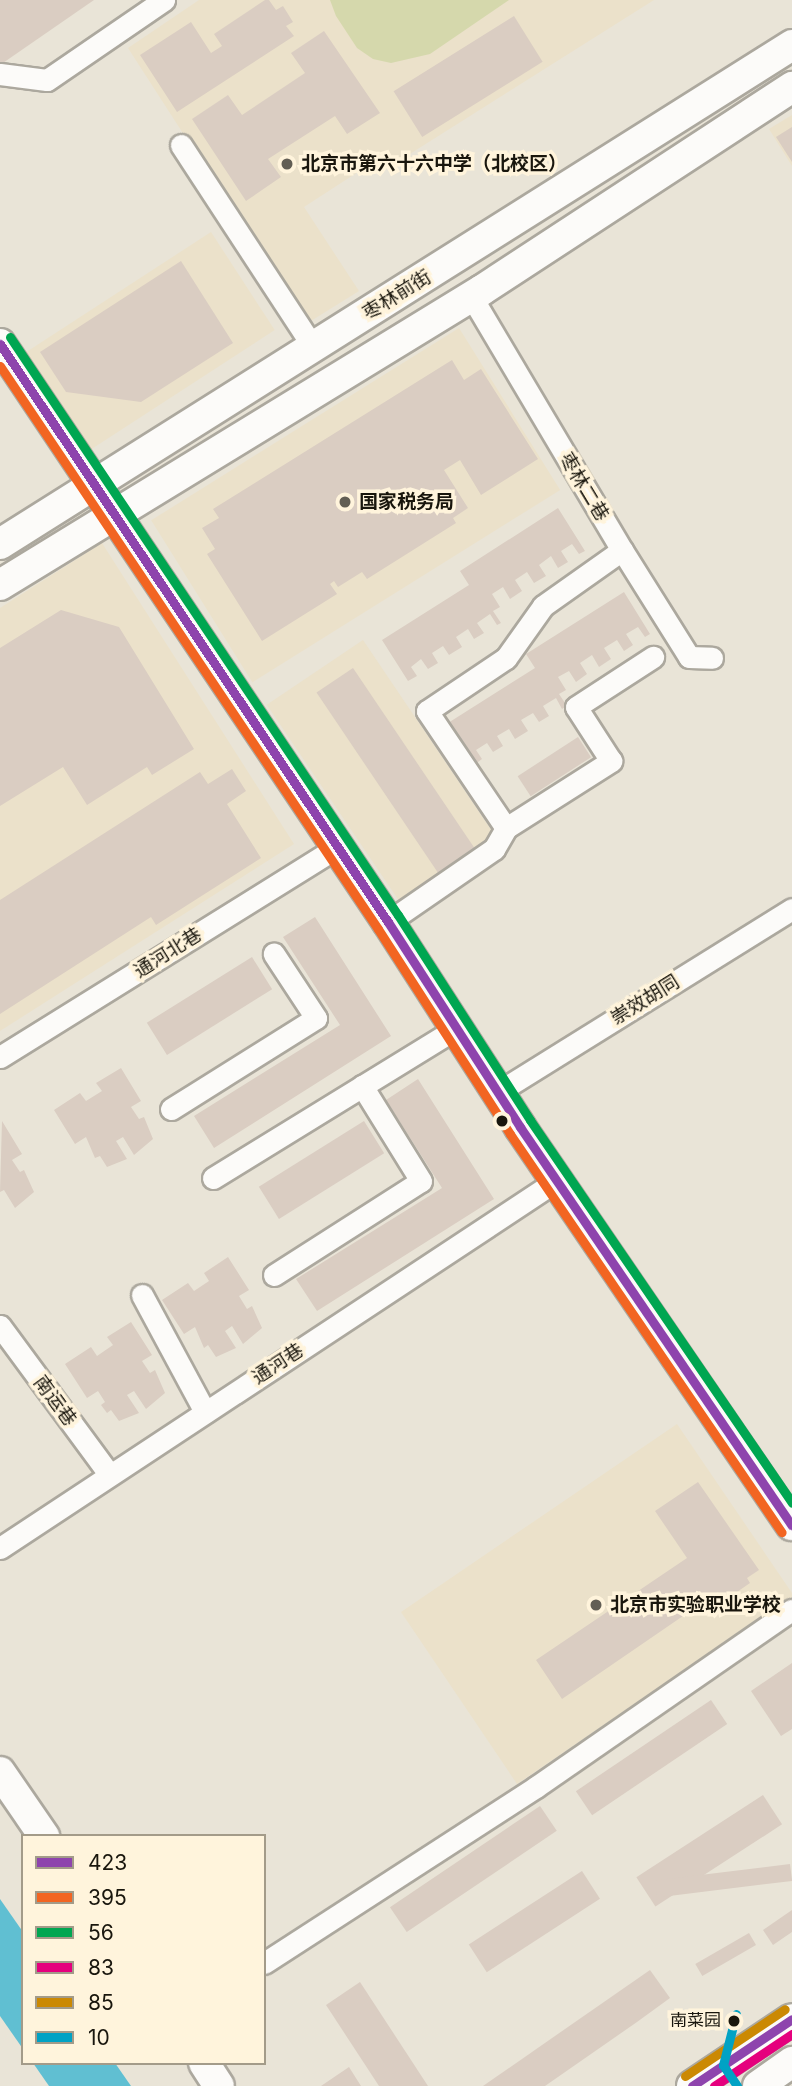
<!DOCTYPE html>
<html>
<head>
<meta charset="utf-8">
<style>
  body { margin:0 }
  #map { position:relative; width:792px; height:2086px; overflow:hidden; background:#e9e4d7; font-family:Inter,"Noto Sans SC",sans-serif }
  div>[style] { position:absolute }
  .built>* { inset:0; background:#ebe1ca; transform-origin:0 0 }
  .green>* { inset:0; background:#d5d8ac }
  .water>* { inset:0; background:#60bfd2 }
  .building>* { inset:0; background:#dacdc2; transform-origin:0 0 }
  .roads { filter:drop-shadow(2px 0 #aca89e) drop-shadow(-2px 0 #aca89e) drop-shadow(0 2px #aca89e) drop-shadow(0 -2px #aca89e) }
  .street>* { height:21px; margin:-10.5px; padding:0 10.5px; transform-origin:10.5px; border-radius:10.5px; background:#fcfbf9 }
  .secondary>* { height:30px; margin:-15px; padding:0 15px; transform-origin:15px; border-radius:15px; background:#fcfbf9 }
  .bus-1>* { height:9px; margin:-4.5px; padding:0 4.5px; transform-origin:4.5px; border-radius:4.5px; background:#8e44ad }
  .bus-2>* { height:9px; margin:-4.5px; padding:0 4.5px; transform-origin:4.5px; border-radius:4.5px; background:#f26522 }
  .bus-3>* { height:9px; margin:-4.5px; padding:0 4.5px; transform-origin:4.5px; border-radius:4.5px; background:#00a651 }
  .bus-4>* { height:9px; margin:-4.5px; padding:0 4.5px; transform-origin:4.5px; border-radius:4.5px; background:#e5007d }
  .bus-5>* { height:9px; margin:-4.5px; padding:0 4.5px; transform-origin:4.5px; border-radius:4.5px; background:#cb8903 }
  .bus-6>* { height:9px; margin:-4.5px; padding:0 4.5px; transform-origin:4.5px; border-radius:4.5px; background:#01a2c4 }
  .dots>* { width:19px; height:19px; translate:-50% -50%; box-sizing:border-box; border:4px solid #fff4dc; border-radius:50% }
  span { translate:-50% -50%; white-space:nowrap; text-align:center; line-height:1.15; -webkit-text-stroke:7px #fff4dc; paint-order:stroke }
  .bus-label { font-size:17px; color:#19160d }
  .right { translate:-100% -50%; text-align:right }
  .poi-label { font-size:19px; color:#19160d; font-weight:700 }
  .left { translate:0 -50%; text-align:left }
  .street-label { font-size:19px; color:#19160d }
  .legend { position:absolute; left:21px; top:1834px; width:245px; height:231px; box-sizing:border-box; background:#fff4dc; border:2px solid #a39b89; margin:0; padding:9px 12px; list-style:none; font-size:21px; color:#19160d }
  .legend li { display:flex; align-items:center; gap:14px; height:35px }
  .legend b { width:35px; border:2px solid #a39b89 }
</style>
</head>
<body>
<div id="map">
  <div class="built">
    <i style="clip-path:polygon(199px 0,654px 0,386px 169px,378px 159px,304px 207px,359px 291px,306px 324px,128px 48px)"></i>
    <i style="clip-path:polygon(792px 115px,792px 166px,769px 129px)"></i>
    <i style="left:211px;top:232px;width:117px;height:222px;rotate:57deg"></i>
    <i style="left:459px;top:328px;width:191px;height:363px;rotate:58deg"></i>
    <i style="clip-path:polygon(102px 543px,294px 844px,0 1031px,0 608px)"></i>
    <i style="left:363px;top:640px;width:240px;height:116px;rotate:56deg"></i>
    <i style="clip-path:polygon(677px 1424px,792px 1593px,792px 1597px,517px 1784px,401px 1612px)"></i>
  </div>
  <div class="green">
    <i style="clip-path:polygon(330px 0,509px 0,430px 54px,391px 63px,373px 59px,357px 48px,336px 16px)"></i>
  </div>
  <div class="water">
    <i style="clip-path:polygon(0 1899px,23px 1932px,23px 2049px,0 2016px)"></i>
    <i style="clip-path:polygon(33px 2063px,115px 2063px,131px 2086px,49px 2086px)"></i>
  </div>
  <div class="building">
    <i style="clip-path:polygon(0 0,94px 0,0 65px)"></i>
    <i style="clip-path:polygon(265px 0,269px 0,276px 10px,283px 6px,293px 22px,286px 26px,294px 36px,177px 112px,140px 55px,191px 22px,211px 53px,222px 46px,214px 34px)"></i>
    <i style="left:514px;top:16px;width:54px;height:142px;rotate:58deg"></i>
    <i style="clip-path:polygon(324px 31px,380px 113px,347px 134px,335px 116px,268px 159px,281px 177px,246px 201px,192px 119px,228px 95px,242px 115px,305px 73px,291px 53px)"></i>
    <i style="clip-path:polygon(792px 127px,792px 162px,776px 137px)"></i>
    <i style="clip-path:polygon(181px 261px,233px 343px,141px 402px,66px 392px,40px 352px)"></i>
    <i style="clip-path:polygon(452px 360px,464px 380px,481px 369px,538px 459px,481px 495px,460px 460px,444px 470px,468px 508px,453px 518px,456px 523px,367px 579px,362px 572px,338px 587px,334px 581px,330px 584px,337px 594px,262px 641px,207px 554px,215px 549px,202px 528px,219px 518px,213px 509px)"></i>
    <i style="clip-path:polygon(558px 508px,585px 551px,579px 554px,572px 544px,561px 551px,568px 562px,558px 568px,551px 556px,539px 565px,546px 576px,534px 583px,527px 572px,515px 580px,522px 591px,510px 599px,503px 587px,492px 594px,500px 607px,493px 611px,501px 623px,497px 625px,490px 614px,477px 623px,484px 633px,474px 639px,468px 629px,456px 637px,462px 647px,449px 655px,443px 646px,432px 653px,438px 663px,428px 669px,421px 659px,411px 667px,417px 676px,408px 681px,382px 640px,469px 585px,460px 571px)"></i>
    <i style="clip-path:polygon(624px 592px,650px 634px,645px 637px,638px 627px,626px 634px,633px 645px,624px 651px,617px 640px,604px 648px,611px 659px,599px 667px,592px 655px,580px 663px,587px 674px,576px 682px,569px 671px,558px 677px,566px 690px,559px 694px,567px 706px,562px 709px,556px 698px,543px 706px,549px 716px,539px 722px,533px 713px,521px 720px,528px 731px,515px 739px,509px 729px,497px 736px,503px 746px,493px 752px,487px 743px,476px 750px,482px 759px,474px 765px,448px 723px,535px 668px,526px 654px)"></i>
    <i style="clip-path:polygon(61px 610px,119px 627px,194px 749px,152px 775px,147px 767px,87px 805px,63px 767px,0 806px,0 648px)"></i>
    <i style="left:353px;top:668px;width:219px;height:44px;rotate:56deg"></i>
    <i style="left:578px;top:737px;width:24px;height:72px;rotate:57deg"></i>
    <i style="clip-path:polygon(232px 769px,246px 791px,227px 804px,261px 858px,156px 925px,151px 917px,0 1014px,0 900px,200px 772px,208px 784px)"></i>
    <i style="clip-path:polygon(315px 917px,391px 1036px,214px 1148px,194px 1116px,340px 1025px,283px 937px)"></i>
    <i style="left:252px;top:957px;width:38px;height:124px;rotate:58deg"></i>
    <i style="clip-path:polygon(121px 1068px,141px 1101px,131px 1107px,139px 1119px,144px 1117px,153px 1139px,134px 1155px,123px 1137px,116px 1141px,127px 1159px,107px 1167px,100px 1156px,95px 1158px,86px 1137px,75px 1144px,54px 1110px,80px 1093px,86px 1101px,102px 1091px,96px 1083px)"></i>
    <i style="clip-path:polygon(418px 1079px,494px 1199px,317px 1311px,296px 1279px,442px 1188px,386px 1100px)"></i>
    <i style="clip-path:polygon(2px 1121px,22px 1154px,12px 1160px,20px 1172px,24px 1170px,34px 1192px,15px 1208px,4px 1190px,0 1192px)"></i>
    <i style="left:364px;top:1121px;width:38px;height:124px;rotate:58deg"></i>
    <i style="clip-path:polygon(228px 1257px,249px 1290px,239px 1296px,247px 1309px,252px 1306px,262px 1328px,243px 1344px,232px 1326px,225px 1331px,236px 1348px,216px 1357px,208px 1345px,204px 1348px,195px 1327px,184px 1334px,162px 1300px,188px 1283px,194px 1291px,209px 1281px,204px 1273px)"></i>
    <i style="clip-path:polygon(131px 1322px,152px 1355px,142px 1361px,150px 1373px,155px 1370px,165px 1393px,146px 1409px,134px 1391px,127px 1395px,139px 1413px,119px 1421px,111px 1410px,107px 1413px,101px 1405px,105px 1402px,98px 1391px,87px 1398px,65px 1364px,91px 1347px,97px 1356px,113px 1345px,107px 1337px)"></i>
    <i style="clip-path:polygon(698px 1482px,759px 1570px,747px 1578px,750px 1583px,724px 1601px,718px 1592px,562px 1699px,536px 1660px,687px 1558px,655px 1511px)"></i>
    <i style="clip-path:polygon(792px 1663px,792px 1729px,781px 1736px,751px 1691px)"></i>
    <i style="left:711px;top:1700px;width:29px;height:163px;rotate:56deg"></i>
    <i style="left:763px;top:1795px;width:35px;height:151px;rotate:57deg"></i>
    <i style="left:540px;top:1806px;width:30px;height:181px;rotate:56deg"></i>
    <i style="left:790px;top:1864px;width:17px;height:136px;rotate:83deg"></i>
    <i style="left:582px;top:1871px;width:33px;height:135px;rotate:57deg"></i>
    <i style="clip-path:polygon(792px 1910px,792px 1932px,773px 1945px,763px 1930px)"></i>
    <i style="left:749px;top:1933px;width:14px;height:62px;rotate:60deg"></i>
    <i style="clip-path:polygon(650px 1970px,670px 1998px,637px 2022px,545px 2086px,483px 2086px)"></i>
    <i style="clip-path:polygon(360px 1982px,428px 2086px,379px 2086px,326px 2005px)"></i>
    <i style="clip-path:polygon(349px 2067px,361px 2086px,321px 2086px)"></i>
  </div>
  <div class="roads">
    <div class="street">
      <i style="left:0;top:74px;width:47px;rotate:7.3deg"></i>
      <i style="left:47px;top:80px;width:142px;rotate:-34.4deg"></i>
      <i style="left:181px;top:145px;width:241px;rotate:56.8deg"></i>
      <i style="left:471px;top:296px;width:295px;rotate:59.3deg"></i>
      <i style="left:622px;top:550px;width:126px;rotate:57.9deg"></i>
      <i style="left:689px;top:657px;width:23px;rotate:2deg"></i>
      <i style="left:622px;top:550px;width:97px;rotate:144.7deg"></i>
      <i style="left:543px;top:606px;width:64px;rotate:125.4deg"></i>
      <i style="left:506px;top:658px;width:95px;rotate:146.1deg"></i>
      <i style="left:427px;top:711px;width:141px;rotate:56deg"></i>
      <i style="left:506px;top:828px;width:125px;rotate:-32.5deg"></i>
      <i style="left:611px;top:761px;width:64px;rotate:-122.9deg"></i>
      <i style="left:576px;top:707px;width:92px;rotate:-33deg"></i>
      <i style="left:388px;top:922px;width:129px;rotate:-34.6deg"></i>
      <i style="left:494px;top:849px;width:24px;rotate:-60deg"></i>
      <i style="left:0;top:1057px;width:396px;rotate:-31.9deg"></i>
      <i style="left:498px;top:1092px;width:346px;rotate:-31.9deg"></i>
      <i style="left:171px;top:1109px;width:171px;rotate:-32.1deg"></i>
      <i style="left:316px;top:1018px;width:77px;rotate:-123.3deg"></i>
      <i style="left:213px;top:1178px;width:286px;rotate:-31.6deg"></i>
      <i style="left:274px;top:1275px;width:174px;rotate:-32.6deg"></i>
      <i style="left:421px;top:1181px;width:112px;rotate:-121.8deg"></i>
      <i style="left:142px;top:1295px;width:133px;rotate:61.7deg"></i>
      <i style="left:0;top:1326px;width:185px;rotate:53.6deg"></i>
      <i style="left:0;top:1548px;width:666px;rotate:-33.43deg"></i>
      <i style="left:264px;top:1963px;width:324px;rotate:-32.9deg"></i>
      <i style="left:536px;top:1787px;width:311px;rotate:-34.7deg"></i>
    </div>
    <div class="secondary">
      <i style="left:0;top:344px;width:696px;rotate:56.13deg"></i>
      <i style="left:388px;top:922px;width:244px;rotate:57.2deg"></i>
      <i style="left:520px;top:1127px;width:482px;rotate:55.7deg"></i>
      <i style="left:0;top:544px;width:936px;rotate:-32.21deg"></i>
      <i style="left:0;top:585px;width:565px;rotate:-31.47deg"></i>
      <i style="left:482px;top:290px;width:371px;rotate:-33.2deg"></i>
      <i style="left:0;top:1772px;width:78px;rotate:55.5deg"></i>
      <i style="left:204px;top:2063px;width:27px;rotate:57deg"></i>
      <i style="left:692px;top:2086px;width:120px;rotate:-33.8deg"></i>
      <i style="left:758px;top:2086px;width:42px;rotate:-35.2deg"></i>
    </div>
  </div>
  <div class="bus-1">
    <i style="left:0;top:344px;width:696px;rotate:56.13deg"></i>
    <i style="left:388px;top:922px;width:244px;rotate:57.2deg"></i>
    <i style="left:520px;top:1127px;width:482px;rotate:55.7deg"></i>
    <i style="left:692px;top:2086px;width:120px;rotate:-33.8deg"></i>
  </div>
  <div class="bus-2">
    <i style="left:0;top:366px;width:678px;rotate:56.12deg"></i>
    <i style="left:378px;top:929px;width:244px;rotate:57.2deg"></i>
    <i style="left:510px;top:1134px;width:482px;rotate:55.7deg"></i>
  </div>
  <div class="bus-3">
    <i style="left:10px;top:337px;width:696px;rotate:56.13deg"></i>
    <i style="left:398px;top:915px;width:244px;rotate:57.2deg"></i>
    <i style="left:530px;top:1120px;width:464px;rotate:55.6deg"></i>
  </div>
  <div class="bus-4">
    <i style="left:714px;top:2086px;width:94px;rotate:-33.7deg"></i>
  </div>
  <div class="bus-5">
    <i style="left:685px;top:2076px;width:120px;rotate:-33.8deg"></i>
  </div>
  <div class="bus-6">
    <i style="left:736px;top:2014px;width:53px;rotate:104.3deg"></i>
    <i style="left:723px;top:2065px;width:25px;rotate:56deg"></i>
  </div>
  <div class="dots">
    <i style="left:287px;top:164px;background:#625e54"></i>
    <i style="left:345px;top:502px;background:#625e54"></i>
    <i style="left:502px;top:1121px;background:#19160d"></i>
    <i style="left:596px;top:1605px;background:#625e54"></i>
    <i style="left:734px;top:2021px;background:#19160d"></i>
  </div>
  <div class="bus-label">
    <span class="right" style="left:721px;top:2021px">南菜园</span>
  </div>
  <div class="poi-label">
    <span class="left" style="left:301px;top:164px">北京市第六十六中学（北校区）</span>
    <span class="left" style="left:359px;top:502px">国家税务局</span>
    <span class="left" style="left:610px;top:1605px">北京市实验职业学校</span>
  </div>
  <div class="street-label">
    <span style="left:397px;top:295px;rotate:-32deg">枣林前街</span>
    <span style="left:584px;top:487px;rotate:59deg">枣林二巷</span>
    <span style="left:168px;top:953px;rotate:-32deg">通河北巷</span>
    <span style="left:645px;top:1000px;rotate:-32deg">崇效胡同</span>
    <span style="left:278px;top:1364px;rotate:-33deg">通河巷</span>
    <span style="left:55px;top:1401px;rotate:54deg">南运巷</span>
  </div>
  <ul class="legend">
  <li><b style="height:9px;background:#8e44ad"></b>423</li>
  <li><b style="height:9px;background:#f26522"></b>395</li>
  <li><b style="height:9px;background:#00a651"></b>56</li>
  <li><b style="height:9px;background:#e5007d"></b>83</li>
  <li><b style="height:9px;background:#cb8903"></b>85</li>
  <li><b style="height:9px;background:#01a2c4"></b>10</li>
  </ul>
</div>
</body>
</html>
